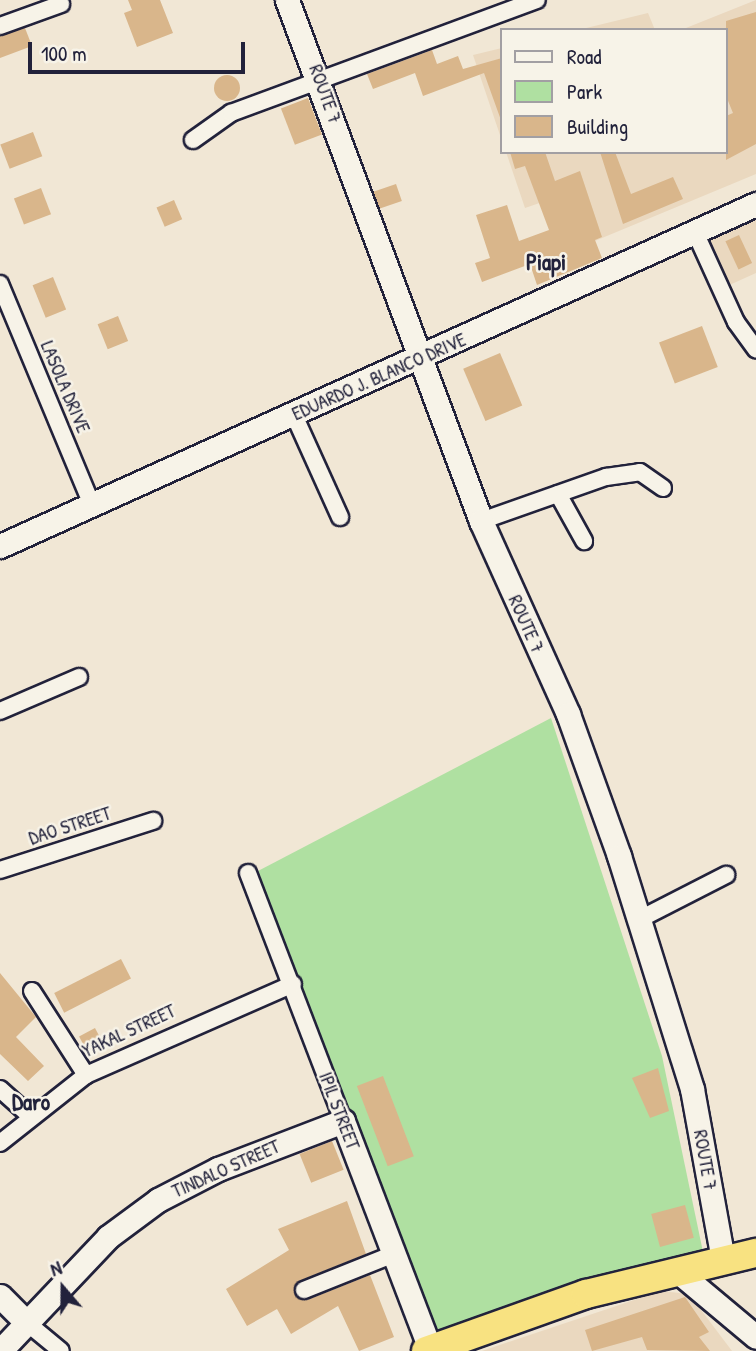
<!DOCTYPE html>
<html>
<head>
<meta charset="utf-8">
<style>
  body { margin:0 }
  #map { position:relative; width:756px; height:1351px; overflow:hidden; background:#f1e7d5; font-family:"Patrick Hand",sans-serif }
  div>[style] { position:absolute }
  .built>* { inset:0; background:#ead8bf }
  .green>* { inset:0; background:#afe0a1 }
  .building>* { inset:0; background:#d9b68b; transform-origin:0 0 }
  .round { border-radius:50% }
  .roads { filter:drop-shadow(2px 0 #22223b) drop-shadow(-2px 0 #22223b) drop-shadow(0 2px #22223b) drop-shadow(0 -2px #22223b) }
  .street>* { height:16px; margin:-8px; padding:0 8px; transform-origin:8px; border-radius:8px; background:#f7f3e8 }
  .secondary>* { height:23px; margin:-11.5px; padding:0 11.5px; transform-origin:11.5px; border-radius:11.5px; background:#f7f3e8 }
  .highway>* { height:28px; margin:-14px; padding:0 14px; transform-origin:14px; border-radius:14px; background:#f8e281 }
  span { translate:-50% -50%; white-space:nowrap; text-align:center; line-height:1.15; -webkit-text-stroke:5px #f7f3e8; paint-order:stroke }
  .street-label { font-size:19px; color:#22223b }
  .quarter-label { font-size:23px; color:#22223b; font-weight:700 }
  .legend { position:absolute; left:500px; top:28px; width:228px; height:126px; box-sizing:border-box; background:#f7f3e8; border:2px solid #a29fa3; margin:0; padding:9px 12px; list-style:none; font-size:21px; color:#22223b }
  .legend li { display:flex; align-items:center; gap:14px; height:35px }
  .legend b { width:35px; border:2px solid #a29fa3 }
  .north { position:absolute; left:28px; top:1253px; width:70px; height:70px; -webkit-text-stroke:5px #f7f3e8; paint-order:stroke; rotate:340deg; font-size:19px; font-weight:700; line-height:28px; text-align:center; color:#22223b }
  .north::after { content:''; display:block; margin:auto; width:24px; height:32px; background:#22223b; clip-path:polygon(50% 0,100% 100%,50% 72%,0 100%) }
  .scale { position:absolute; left:28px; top:42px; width:217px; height:32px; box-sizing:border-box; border:4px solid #22223b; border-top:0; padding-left:9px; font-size:21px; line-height:24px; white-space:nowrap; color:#22223b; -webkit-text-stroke:5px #f7f3e8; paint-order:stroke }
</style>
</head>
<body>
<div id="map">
  <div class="built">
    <i style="clip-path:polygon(756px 0,756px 174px,578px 248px,557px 197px,525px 208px,506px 152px,726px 152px,726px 30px,681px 30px)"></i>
    <i style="clip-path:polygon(648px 13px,655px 30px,578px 30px)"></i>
    <i style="clip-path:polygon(502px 48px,502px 141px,473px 55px)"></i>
    <i style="clip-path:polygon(756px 218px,756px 273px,725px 287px,705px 240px)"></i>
    <i style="clip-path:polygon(661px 1291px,689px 1294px,732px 1351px,482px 1351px)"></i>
  </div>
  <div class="green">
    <i style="clip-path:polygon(551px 718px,662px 1056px,703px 1252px,435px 1333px,258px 871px)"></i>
  </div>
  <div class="building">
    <i style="clip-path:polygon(128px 0,160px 0,173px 33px,137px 47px,124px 13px,132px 10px)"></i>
    <i style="clip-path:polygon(756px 12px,756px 144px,726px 160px,726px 116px,733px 113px,726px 96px,726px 21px)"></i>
    <i style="clip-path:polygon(25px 28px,32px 46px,0 58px,0 36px)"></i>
    <i style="clip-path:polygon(432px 50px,437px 64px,458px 56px,463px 69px,502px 58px,502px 123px,484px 73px,423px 96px,415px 73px,373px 89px,367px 74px)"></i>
    <i class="round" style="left:214px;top:75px;width:26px;height:26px"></i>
    <i style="left:308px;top:98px;width:39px;height:29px;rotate:69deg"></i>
    <i style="left:33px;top:132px;width:26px;height:35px;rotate:69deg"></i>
    <i style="clip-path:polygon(510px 152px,545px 152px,555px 181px,580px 171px,602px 237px,595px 240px,602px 258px,537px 285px,530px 264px,482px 282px,475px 263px,490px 258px,476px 215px,507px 205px,519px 241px,549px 230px,525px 166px,515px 169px)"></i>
    <i style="clip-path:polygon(600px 152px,615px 152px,631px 194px,673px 177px,683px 199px,623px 224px)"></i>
    <i style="left:396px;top:184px;width:18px;height:24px;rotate:71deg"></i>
    <i style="left:41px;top:188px;width:28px;height:29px;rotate:69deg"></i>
    <i style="left:174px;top:200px;width:21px;height:19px;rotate:67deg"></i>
    <i style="left:739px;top:235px;width:31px;height:15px;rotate:65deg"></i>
    <i style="left:53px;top:277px;width:35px;height:22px;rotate:68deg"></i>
    <i style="left:118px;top:316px;width:27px;height:22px;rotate:68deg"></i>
    <i style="left:702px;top:326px;width:44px;height:46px;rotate:69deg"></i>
    <i style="left:500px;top:353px;width:57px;height:40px;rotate:67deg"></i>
    <i style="left:121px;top:959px;width:22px;height:75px;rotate:63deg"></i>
    <i style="clip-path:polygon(0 973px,36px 1017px,16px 1037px,44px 1066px,28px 1081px,0 1054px)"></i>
    <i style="left:95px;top:1028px;width:17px;height:18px;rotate:62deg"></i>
    <i style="clip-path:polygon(658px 1068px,669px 1111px,650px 1118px,632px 1078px)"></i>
    <i style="left:383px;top:1076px;width:86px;height:28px;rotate:69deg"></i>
    <i style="left:332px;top:1141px;width:31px;height:35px;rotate:68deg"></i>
    <i style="clip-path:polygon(347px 1201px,366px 1254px,299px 1281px,294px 1293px,307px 1300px,370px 1275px,394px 1337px,359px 1351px,338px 1306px,291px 1334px,277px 1309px,247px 1326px,226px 1289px,289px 1250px,278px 1229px)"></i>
    <i style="left:685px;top:1205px;width:34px;height:35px;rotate:75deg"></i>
    <i style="clip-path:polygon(685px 1297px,709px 1332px,699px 1337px,710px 1351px,647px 1350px,642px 1337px,592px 1351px,585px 1330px)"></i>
  </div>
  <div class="roads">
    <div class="street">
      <i style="left:0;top:26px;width:65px;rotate:-19.8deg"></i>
      <i style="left:193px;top:140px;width:47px;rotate:-35.4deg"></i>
      <i style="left:231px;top:113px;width:326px;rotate:-20.3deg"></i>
      <i style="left:695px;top:232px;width:99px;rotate:65.5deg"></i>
      <i style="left:736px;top:322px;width:34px;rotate:54deg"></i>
      <i style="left:0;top:284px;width:239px;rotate:67.4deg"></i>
      <i style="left:294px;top:415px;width:112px;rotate:65.7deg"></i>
      <i style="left:558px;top:494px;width:54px;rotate:61deg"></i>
      <i style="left:481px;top:521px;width:133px;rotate:-19.4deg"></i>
      <i style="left:606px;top:477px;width:34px;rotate:-8deg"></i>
      <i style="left:640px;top:472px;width:28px;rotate:35deg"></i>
      <i style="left:0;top:711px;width:86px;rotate:-23.3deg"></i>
      <i style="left:0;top:870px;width:161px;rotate:-17.8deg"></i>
      <i style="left:248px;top:873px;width:266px;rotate:69deg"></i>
      <i style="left:640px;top:919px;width:97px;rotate:-27.1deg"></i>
      <i style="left:32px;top:991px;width:100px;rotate:57.3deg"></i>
      <i style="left:0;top:1089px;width:38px;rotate:42deg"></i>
      <i style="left:0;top:1143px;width:110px;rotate:-38.3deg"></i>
      <i style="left:86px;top:1075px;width:226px;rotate:-23.7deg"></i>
      <i style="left:304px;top:1290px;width:97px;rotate:-21.8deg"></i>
      <i style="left:26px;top:1322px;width:45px;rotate:39.6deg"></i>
    </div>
    <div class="secondary">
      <i style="left:287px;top:0;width:556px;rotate:69.58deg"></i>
      <i style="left:481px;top:521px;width:212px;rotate:65.7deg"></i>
      <i style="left:568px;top:714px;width:151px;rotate:70.2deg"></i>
      <i style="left:619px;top:856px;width:244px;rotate:72.6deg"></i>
      <i style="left:692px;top:1089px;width:174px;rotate:79.7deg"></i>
      <i style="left:0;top:546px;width:830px;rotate:-24.34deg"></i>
      <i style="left:676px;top:1270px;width:104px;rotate:39.9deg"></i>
      <i style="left:0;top:1296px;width:37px;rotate:45deg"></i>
      <i style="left:0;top:1351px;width:157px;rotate:-46.5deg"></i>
      <i style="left:108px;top:1237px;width:62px;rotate:-36.5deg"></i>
      <i style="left:158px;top:1200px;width:68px;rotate:-27.3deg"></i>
      <i style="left:218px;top:1169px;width:134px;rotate:-21deg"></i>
      <i style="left:343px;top:1121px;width:244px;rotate:69.1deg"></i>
    </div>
    <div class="highway">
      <i style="left:426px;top:1351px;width:170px;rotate:-19.6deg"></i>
      <i style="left:586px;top:1294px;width:175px;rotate:-13.6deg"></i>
    </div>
  </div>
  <div class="street-label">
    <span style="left:325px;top:94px;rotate:70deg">ROUTE 7</span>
    <span style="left:379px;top:377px;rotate:-24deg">EDUARDO J. BLANCO DRIVE</span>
    <span style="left:65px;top:387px;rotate:67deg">LASOLA DRIVE</span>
    <span style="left:526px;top:624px;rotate:66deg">ROUTE 7</span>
    <span style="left:70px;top:826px;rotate:-18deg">DAO STREET</span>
    <span style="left:129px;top:1031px;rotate:-25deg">YAKAL STREET</span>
    <span style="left:339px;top:1111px;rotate:69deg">IPIL STREET</span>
    <span style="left:705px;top:1160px;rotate:80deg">ROUTE 7</span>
    <span style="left:226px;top:1169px;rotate:-24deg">TINDALO STREET</span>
  </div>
  <div class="quarter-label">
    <span style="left:546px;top:262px">Piapi</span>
    <span style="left:31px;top:1102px">Daro</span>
  </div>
  <ul class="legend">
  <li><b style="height:9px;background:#f7f3e8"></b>Road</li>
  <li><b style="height:19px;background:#afe0a1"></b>Park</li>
  <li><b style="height:19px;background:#d9b68b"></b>Building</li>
  </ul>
  <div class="north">N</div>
  <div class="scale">100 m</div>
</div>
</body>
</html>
